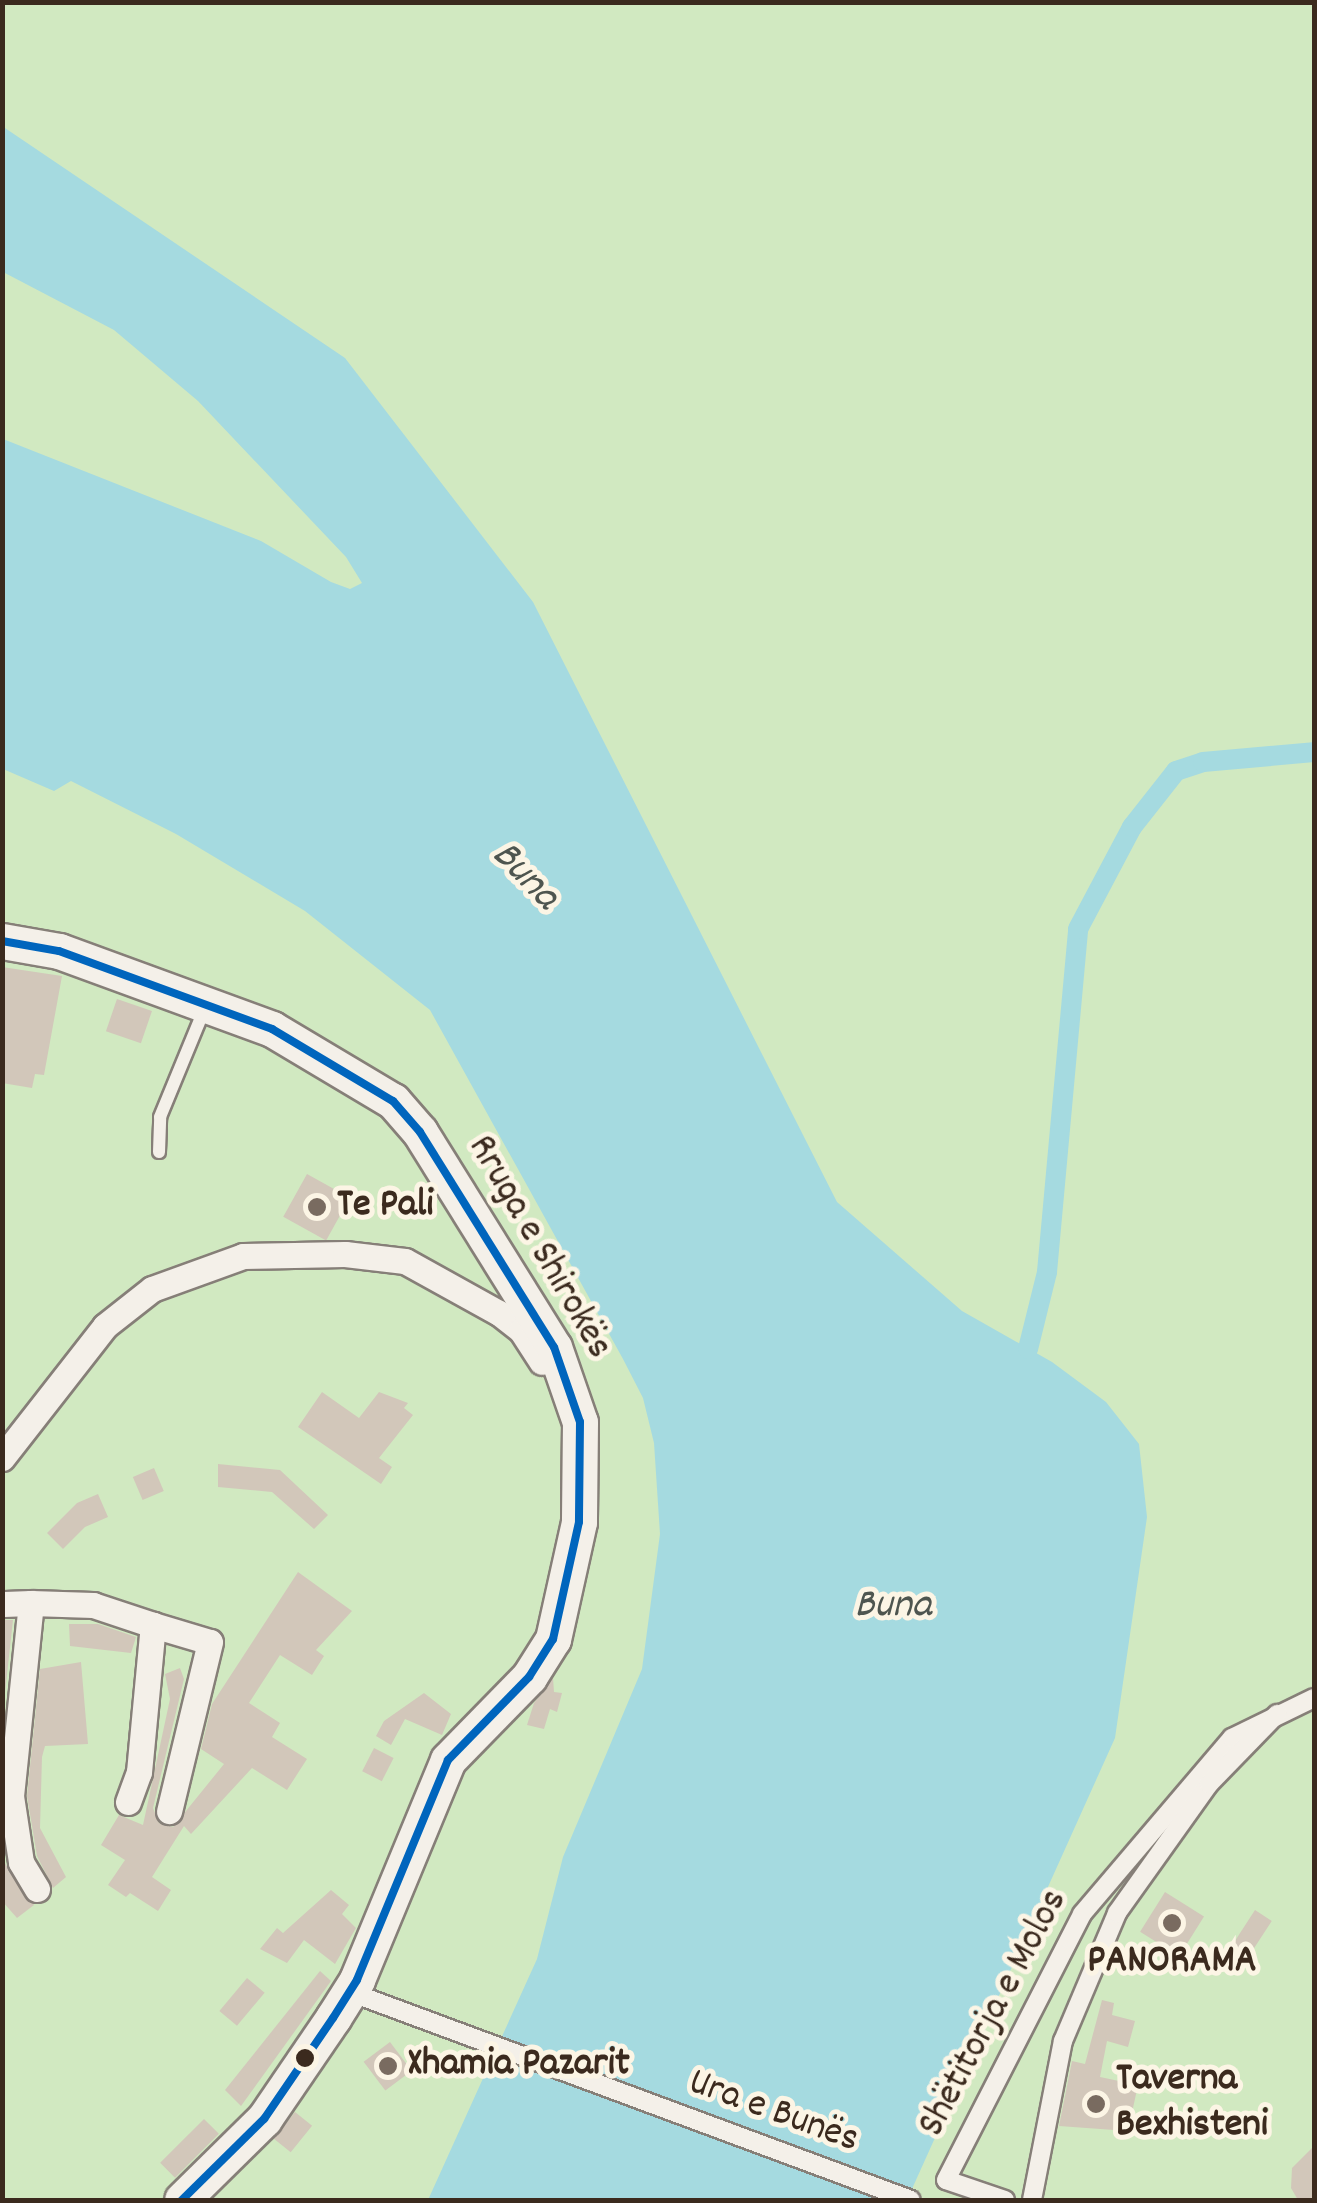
<!DOCTYPE html>
<html>
<head>
<meta charset="utf-8">
<style>
  body { margin:0 }
  #map { position:relative; width:1317px; height:2203px; overflow:hidden; background:#ece5da; font-family:Dekko,sans-serif }
  div>[style] { position:absolute }
  .green>* { inset:0; background:#d1e9c1; transform-origin:0 0 }
  .water>* { inset:0; background:#a5dae0 }
  .canal>* { height:20px; margin:-10px; padding:0 10px; transform-origin:10px; border-radius:10px; background:#a5dae0 }
  .building>* { inset:0; background:#d2c7ba; transform-origin:0 0 }
  .roads { filter:drop-shadow(2px 0 #867f78) drop-shadow(-2px 0 #867f78) drop-shadow(0 2px #867f78) drop-shadow(0 -2px #867f78) }
  .service>* { height:12px; margin:-6px; padding:0 6px; transform-origin:6px; border-radius:6px; background:#f4f0e9 }
  .pedestrian>* { height:18px; margin:-9px; padding:0 9px; transform-origin:9px; border-radius:9px; background:#f4f0e9 }
  .minor>* { height:25px; margin:-12.5px; padding:0 12.5px; transform-origin:12.5px; border-radius:12.5px; background:#f4f0e9 }
  .secondary>* { height:35px; margin:-17.5px; padding:0 17.5px; transform-origin:17.5px; border-radius:17.5px; background:#f4f0e9 }
  .bus-1>* { height:8px; margin:-4px; padding:0 4px; transform-origin:4px; border-radius:4px; background:#0065bd }
  .dots>* { width:28px; height:28px; translate:-50% -50%; box-sizing:border-box; border:5px solid #fcf5e5; border-radius:50% }
  span { translate:-50% -50%; white-space:nowrap; text-align:center; line-height:1.15; -webkit-text-stroke:10px #fcf5e5; paint-order:stroke }
  .poi-label { font-size:40px; color:#3b2a1e; font-weight:700 }
  .left { translate:0 -50%; text-align:left }
  .street-label { font-size:40px; color:#3b2a1e }
  .water-label { font-size:42px; color:#4e554f; font-style:italic }
  .frame { position:absolute; inset:0; border:5px solid #3b2a1e; pointer-events:none }
</style>
</head>
<body>
<div id="map">
  <div class="green">
    <i style="left:3px;top:3px;width:1311px;height:2197px"></i>
  </div>
  <div class="water">
    <i style="clip-path:polygon(2px 126px,345px 358px,533px 602px,837px 1202px,962px 1311px,1052px 1362px,1106px 1402px,1139px 1444px,1147px 1517px,1115px 1738px,907px 2200px,428px 2200px,537px 1959px,563px 1857px,642px 1669px,660px 1534px,654px 1443px,643px 1398px,623px 1359px,430px 1010px,305px 911px,176px 834px,71px 781px,54px 791px,3px 769px,3px 439px,261px 541px,331px 582px,350px 589px,362px 583px,346px 557px,198px 401px,114px 330px,3px 272px)"></i>
  </div>
  <div class="canal">
    <i style="left:1028px;top:1349px;width:79px;rotate:-76.1deg"></i>
    <i style="left:1047px;top:1272px;width:344px;rotate:-84.8deg"></i>
    <i style="left:1078px;top:929px;width:115px;rotate:-62.1deg"></i>
    <i style="left:1132px;top:827px;width:71px;rotate:-51.8deg"></i>
    <i style="left:1176px;top:771px;width:28px;rotate:-18deg"></i>
    <i style="left:1203px;top:762px;width:111px;rotate:-5.1deg"></i>
  </div>
  <div class="building">
    <i style="clip-path:polygon(2px 967px,62px 976px,44px 1075px,35px 1074px,32px 1088px,2px 1083px)"></i>
    <i style="left:117px;top:999px;width:37px;height:34px;rotate:19deg"></i>
    <i style="left:307px;top:1174px;width:49px;height:49px;rotate:29deg"></i>
    <i style="clip-path:polygon(322px 1392px,359px 1418px,379px 1392px,408px 1403px,404px 1408px,413px 1415px,379px 1458px,392px 1467px,381px 1484px,298px 1427px)"></i>
    <i style="clip-path:polygon(218px 1464px,280px 1470px,328px 1515px,314px 1529px,272px 1492px,218px 1487px)"></i>
    <i style="left:154px;top:1468px;width:25px;height:23px;rotate:67deg"></i>
    <i style="clip-path:polygon(98px 1494px,108px 1517px,85px 1527px,63px 1549px,47px 1533px,77px 1503px)"></i>
    <i style="clip-path:polygon(298px 1572px,352px 1611px,316px 1650px,324px 1656px,312px 1675px,280px 1655px,249px 1703px,280px 1723px,272px 1737px,307px 1759px,287px 1790px,252px 1768px,191px 1834px,184px 1826px,152px 1877px,171px 1890px,158px 1911px,130px 1893px,126px 1897px,108px 1885px,125px 1860px,101px 1845px,119px 1815px,143px 1825px,170px 1699px,165px 1674px,180px 1668px,184px 1679px,153px 1808px,159px 1823px,173px 1827px,224px 1764px,201px 1749px,212px 1704px)"></i>
    <i style="clip-path:polygon(2px 1620px,13px 1620px,2px 1720px)"></i>
    <i style="clip-path:polygon(69px 1624px,98px 1624px,136px 1637px,131px 1653px,70px 1646px)"></i>
    <i style="clip-path:polygon(81px 1662px,88px 1744px,45px 1746px,42px 1757px,40px 1828px,66px 1877px,53px 1888px,37px 1856px,27px 1796px,40px 1669px)"></i>
    <i style="clip-path:polygon(553px 1678px,554px 1692px,562px 1693px,557px 1712px,550px 1709px,544px 1729px,527px 1725px,534px 1703px)"></i>
    <i style="clip-path:polygon(424px 1693px,451px 1714px,442px 1735px,405px 1719px,391px 1745px,376px 1736px,384px 1721px)"></i>
    <i style="left:374px;top:1748px;width:22px;height:26px;rotate:27deg"></i>
    <i style="clip-path:polygon(2px 1859px,34px 1905px,17px 1918px,2px 1901px)"></i>
    <i style="clip-path:polygon(331px 1890px,349px 1905px,342px 1914px,356px 1928px,335px 1964px,304px 1940px,287px 1963px,260px 1949px,277px 1928px,283px 1933px)"></i>
    <i style="left:1165px;top:1892px;width:46px;height:47px;rotate:32deg"></i>
    <i style="left:1255px;top:1910px;width:20px;height:47px;rotate:33deg"></i>
    <i style="clip-path:polygon(320px 1971px,331px 1981px,241px 2106px,225px 2090px)"></i>
    <i style="left:247px;top:1978px;width:23px;height:43px;rotate:40deg"></i>
    <i style="clip-path:polygon(1102px 2000px,1114px 2003px,1112px 2015px,1135px 2021px,1128px 2047px,1107px 2041px,1100px 2077px,1138px 2085px,1128px 2131px,1059px 2126px,1072px 2061px,1085px 2064px)"></i>
    <i style="left:390px;top:2042px;width:36px;height:33px;rotate:53deg"></i>
    <i style="left:295px;top:2112px;width:22px;height:34px;rotate:39deg"></i>
    <i style="left:204px;top:2119px;width:21px;height:62px;rotate:45deg"></i>
    <i style="clip-path:polygon(1314px 2146px,1314px 2200px,1298px 2200px,1291px 2188px,1292px 2168px)"></i>
  </div>
  <div class="roads">
    <div class="service">
      <i style="left:159px;top:1152px;width:35px;rotate:-88deg"></i>
      <i style="left:160px;top:1117px;width:118px;rotate:-67.6deg"></i>
    </div>
    <div class="pedestrian">
      <i style="left:350px;top:1992px;width:598px;rotate:20.34deg"></i>
      <i style="left:1005px;top:2200px;width:62px;rotate:-161.3deg"></i>
      <i style="left:946px;top:2180px;width:299px;rotate:-62.9deg"></i>
      <i style="left:1082px;top:1914px;width:231px;rotate:-49.6deg"></i>
      <i style="left:1232px;top:1738px;width:91px;rotate:-26deg"></i>
      <i style="left:1032px;top:2200px;width:162px;rotate:-79deg"></i>
      <i style="left:1063px;top:2041px;width:139px;rotate:-67.1deg"></i>
      <i style="left:1117px;top:1913px;width:158px;rotate:-54.5deg"></i>
      <i style="left:1209px;top:1784px;width:98px;rotate:-45.8deg"></i>
    </div>
    <div class="minor">
      <i style="left:2px;top:1458px;width:167px;rotate:-52deg"></i>
      <i style="left:105px;top:1326px;width:60px;rotate:-38.2deg"></i>
      <i style="left:152px;top:1289px;width:97px;rotate:-19.9deg"></i>
      <i style="left:243px;top:1256px;width:102px;rotate:-1.1deg"></i>
      <i style="left:345px;top:1254px;width:60px;rotate:6.7deg"></i>
      <i style="left:405px;top:1261px;width:107px;rotate:29deg"></i>
      <i style="left:499px;top:1313px;width:28px;rotate:38deg"></i>
      <i style="left:521px;top:1330px;width:38px;rotate:57deg"></i>
      <i style="left:2px;top:1604px;width:29px;rotate:-2deg"></i>
      <i style="left:128px;top:1802px;width:32px;rotate:-70deg"></i>
      <i style="left:139px;top:1772px;width:148px;rotate:-84.6deg"></i>
      <i style="left:153px;top:1625px;width:59px;rotate:16.6deg"></i>
      <i style="left:210px;top:1642px;width:174px;rotate:103.6deg"></i>
      <i style="left:37px;top:1889px;width:31px;rotate:-121deg"></i>
      <i style="left:21px;top:1862px;width:67px;rotate:-98.6deg"></i>
      <i style="left:11px;top:1796px;width:194px;rotate:-84.1deg"></i>
      <i style="left:31px;top:1603px;width:62px;rotate:1.8deg"></i>
      <i style="left:93px;top:1605px;width:63px;rotate:18.4deg"></i>
    </div>
    <div class="secondary">
      <i style="left:2px;top:941px;width:58px;rotate:10deg"></i>
      <i style="left:59px;top:951px;width:227px;rotate:20.1deg"></i>
      <i style="left:272px;top:1029px;width:141px;rotate:30.8deg"></i>
      <i style="left:393px;top:1101px;width:41px;rotate:48.9deg"></i>
      <i style="left:420px;top:1132px;width:253px;rotate:58.1deg"></i>
      <i style="left:554px;top:1347px;width:79px;rotate:70.9deg"></i>
      <i style="left:580px;top:1422px;width:100px;rotate:90.6deg"></i>
      <i style="left:579px;top:1522px;width:120px;rotate:102.5deg"></i>
      <i style="left:553px;top:1639px;width:45px;rotate:122.3deg"></i>
      <i style="left:529px;top:1677px;width:116px;rotate:134.3deg"></i>
      <i style="left:448px;top:1760px;width:238px;rotate:112.5deg"></i>
      <i style="left:357px;top:1980px;width:45px;rotate:122.3deg"></i>
      <i style="left:333px;top:2018px;width:122px;rotate:124.3deg"></i>
      <i style="left:264px;top:2119px;width:115px;rotate:135.4deg"></i>
    </div>
  </div>
  <div class="bus-1">
    <i style="left:2px;top:941px;width:58px;rotate:10deg"></i>
    <i style="left:59px;top:951px;width:227px;rotate:20.1deg"></i>
    <i style="left:272px;top:1029px;width:141px;rotate:30.8deg"></i>
    <i style="left:393px;top:1101px;width:41px;rotate:48.9deg"></i>
    <i style="left:420px;top:1132px;width:253px;rotate:58.1deg"></i>
    <i style="left:554px;top:1347px;width:79px;rotate:70.9deg"></i>
    <i style="left:580px;top:1422px;width:100px;rotate:90.6deg"></i>
    <i style="left:579px;top:1522px;width:120px;rotate:102.5deg"></i>
    <i style="left:553px;top:1639px;width:45px;rotate:122.3deg"></i>
    <i style="left:529px;top:1677px;width:116px;rotate:134.3deg"></i>
    <i style="left:448px;top:1760px;width:238px;rotate:112.5deg"></i>
    <i style="left:357px;top:1980px;width:45px;rotate:122.3deg"></i>
    <i style="left:333px;top:2018px;width:122px;rotate:124.3deg"></i>
    <i style="left:264px;top:2119px;width:115px;rotate:135.4deg"></i>
  </div>
  <div class="dots">
    <i style="left:317px;top:1207px;background:#796b60"></i>
    <i style="left:1172px;top:1923px;background:#796b60"></i>
    <i style="left:305px;top:2058px;background:#3b2a1e"></i>
    <i style="left:388px;top:2066px;background:#796b60"></i>
    <i style="left:1096px;top:2104px;background:#796b60"></i>
  </div>
  <div class="poi-label">
    <span class="left" style="left:337px;top:1207px">Te Pali</span>
    <span style="left:1172px;top:1963px">PANORAMA</span>
    <span class="left" style="left:408px;top:2066px">Xhamia Pazarit</span>
    <span class="left" style="left:1116px;top:2104px">Taverna<br>Bexhisteni</span>
  </div>
  <div class="street-label">
    <span style="left:538px;top:1248px;rotate:60deg">Rruga e Shirokës</span>
    <span style="left:995px;top:2014px;rotate:-62deg">Shëtitorja e Molos</span>
    <span style="left:773px;top:2113px;rotate:20deg">Ura e Bunës</span>
  </div>
  <div class="water-label">
    <span style="left:524px;top:877px;rotate:46deg">Buna</span>
    <span style="left:893px;top:1607px">Buna</span>
  </div>
  <div class="frame"></div>
</div>
</body>
</html>
